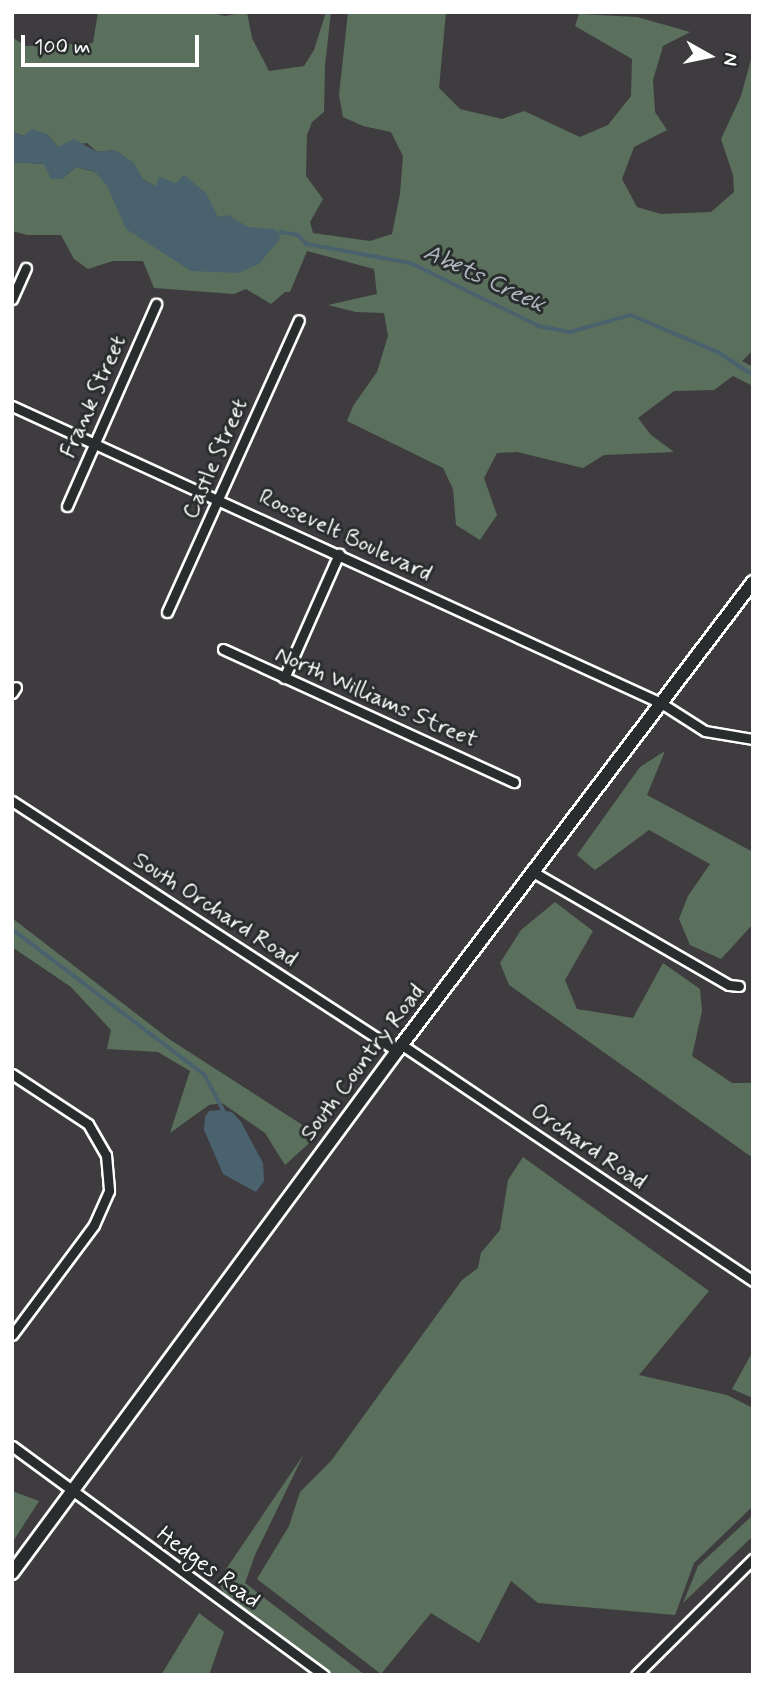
<!DOCTYPE html>
<html>
<head>
<meta charset="utf-8">
<style>
  body { margin:0 }
  #map { position:relative; width:765px; height:1687px; overflow:hidden; background:#3f3c40; font-family:Mynerve,sans-serif }
  div>[style] { position:absolute }
  .green>* { inset:0; background:#5a705c }
  .water>* { inset:0; background:#4a616e }
  .stream>* { height:3.5px; margin:-1.75px; padding:0 1.75px; transform-origin:1.75px; border-radius:1.75px; background:#4a616e }
  .roads { filter:drop-shadow(2px 0 #fff) drop-shadow(-2px 0 #fff) drop-shadow(0 2px #fff) drop-shadow(0 -2px #fff) }
  .street>* { height:9px; margin:-4.5px; padding:0 4.5px; transform-origin:4.5px; border-radius:4.5px; background:#2a2d2e }
  .secondary>* { height:12px; margin:-6px; padding:0 6px; transform-origin:6px; border-radius:6px; background:#2a2d2e }
  span { translate:-50% -50%; white-space:nowrap; text-align:center; line-height:1.15; -webkit-text-stroke:6px #2a2d2e; paint-order:stroke }
  .street-label { font-size:23px; color:#fff }
  .water-label { font-size:24px; color:#aeb8be; font-style:italic }
  .frame { position:absolute; inset:0; border:14px solid #fff; pointer-events:none }
  .north { position:absolute; left:674px; top:21px; width:70px; height:70px; -webkit-text-stroke:5px #2a2d2e; paint-order:stroke; rotate:99deg; font-size:19px; font-weight:700; line-height:28px; text-align:center; color:#fff }
  .north::after { content:''; display:block; margin:auto; width:24px; height:32px; background:#fff; clip-path:polygon(50% 0,100% 100%,50% 72%,0 100%) }
  .scale { position:absolute; left:21px; top:35px; width:178px; height:32px; box-sizing:border-box; border:4px solid #fff; border-top:0; padding-left:9px; font-size:21px; line-height:24px; white-space:nowrap; color:#fff; -webkit-text-stroke:5px #2a2d2e; paint-order:stroke }
</style>
</head>
<body>
<div id="map">
  <div class="green">
    <i style="clip-path:polygon(98px 12px,208px 12px,225px 16px,247px 12px,252px 38px,269px 71px,304px 66px,314px 50px,326px 12px,331px 12px,325px 65px,324px 112px,312px 122px,307px 135px,306px 176px,323px 199px,310px 222px,313px 233px,370px 241px,392px 234px,400px 194px,403px 156px,391px 132px,363px 126px,343px 117px,339px 95px,348px 12px,446px 12px,439px 88px,460px 109px,502px 119px,524px 111px,580px 137px,608px 125px,631px 96px,632px 59px,575px 26px,579px 14px,637px 17px,690px 32px,663px 46px,653px 80px,655px 112px,667px 130px,634px 147px,622px 179px,637px 207px,661px 214px,711px 212px,734px 192px,733px 175px,721px 139px,741px 96px,753px 52px,753px 350px,742px 361px,753px 367px,753px 386px,733px 376px,714px 390px,674px 391px,638px 418px,651px 435px,674px 452px,604px 455px,583px 468px,517px 452px,497px 453px,484px 478px,497px 515px,480px 540px,456px 525px,453px 489px,443px 468px,347px 421px,353px 406px,377px 372px,388px 336px,384px 313px,356px 312px,328px 305px,377px 294px,374px 269px,307px 251px,290px 292px,285px 292px,271px 304px,246px 289px,234px 294px,154px 288px,143px 261px,113px 261px,88px 269px,74px 259px,61px 235px,27px 235px,12px 231px,12px 162px,44px 164px,62px 179px,76px 167px,156px 187px,143px 179px,133px 163px,114px 150px,97px 152px,87px 143px,58px 147px,47px 134px,24px 136px,12px 132px,12px 37px,25px 46px,93px 43px)"></i>
    <i style="clip-path:polygon(665px 751px,647px 795px,753px 852px,753px 924px,721px 959px,690px 945px,679px 919px,688px 896px,710px 864px,649px 830px,595px 870px,577px 855px,640px 767px)"></i>
    <i style="clip-path:polygon(555px 902px,593px 931px,565px 980px,577px 1009px,633px 1018px,663px 963px,700px 989px,702px 1011px,692px 1056px,732px 1083px,753px 1083px,753px 1158px,509px 985px,500px 963px,521px 930px)"></i>
    <i style="clip-path:polygon(12px 918px,169px 1039px,318px 1135px,285px 1165px,265px 1133px,222px 1103px,209px 1105px,170px 1133px,190px 1071px,158px 1052px,107px 1049px,111px 1030px,71px 987px,12px 947px)"></i>
    <i style="clip-path:polygon(523px 1157px,709px 1291px,639px 1375px,727px 1395px,753px 1408px,753px 1506px,694px 1563px,675px 1615px,538px 1603px,511px 1581px,479px 1643px,431px 1613px,381px 1674px,257px 1579px,289px 1526px,300px 1492px,331px 1461px,462px 1280px,478px 1268px,481px 1253px,500px 1230px,508px 1180px)"></i>
    <i style="clip-path:polygon(753px 1351px,753px 1398px,732px 1389px)"></i>
    <i style="clip-path:polygon(304px 1454px,255px 1555px,245px 1583px,365px 1675px,334px 1675px,223px 1592px,218px 1581px)"></i>
    <i style="clip-path:polygon(12px 1491px,39px 1501px,12px 1543px)"></i>
    <i style="clip-path:polygon(753px 1515px,753px 1536px,683px 1603px,698px 1566px)"></i>
    <i style="clip-path:polygon(199px 1613px,224px 1632px,209px 1675px,161px 1675px)"></i>
  </div>
  <div class="water">
    <i style="clip-path:polygon(32px 129px,47px 134px,58px 147px,74px 139px,97px 152px,114px 150px,134px 163px,143px 179px,156px 187px,159px 177px,176px 183px,184px 175px,206px 193px,218px 217px,228px 215px,248px 227px,275px 229px,280px 239px,259px 264px,239px 273px,191px 271px,126px 229px,107px 186px,94px 171px,76px 167px,62px 179px,51px 179px,44px 164px,12px 162px,12px 132px,24px 136px)"></i>
    <i style="clip-path:polygon(220px 1110px,232px 1112px,241px 1122px,263px 1163px,264px 1181px,256px 1192px,223px 1174px,204px 1130px,205px 1117px,209px 1111px)"></i>
  </div>
  <div class="stream">
    <i style="left:276px;top:235px;width:6px;rotate:-31deg"></i>
    <i style="left:281px;top:232px;width:17px;rotate:10deg"></i>
    <i style="left:298px;top:235px;width:13px;rotate:45deg"></i>
    <i style="left:307px;top:244px;width:106px;rotate:10.4deg"></i>
    <i style="left:411px;top:263px;width:143px;rotate:26.2deg"></i>
    <i style="left:539px;top:326px;width:32px;rotate:11deg"></i>
    <i style="left:570px;top:332px;width:63px;rotate:-15.6deg"></i>
    <i style="left:631px;top:315px;width:95px;rotate:23deg"></i>
    <i style="left:718px;top:352px;width:42px;rotate:33.3deg"></i>
    <i style="left:12px;top:929px;width:242px;rotate:37.1deg"></i>
    <i style="left:205px;top:1075px;width:45px;rotate:62.3deg"></i>
  </div>
  <div class="roads">
    <div class="street">
      <i style="left:12px;top:299px;width:34px;rotate:-66deg"></i>
      <i style="left:12px;top:406px;width:714px;rotate:24.59deg"></i>
      <i style="left:661px;top:703px;width:52px;rotate:32.5deg"></i>
      <i style="left:705px;top:731px;width:49px;rotate:9.5deg"></i>
      <i style="left:67px;top:506px;width:221px;rotate:-66.2deg"></i>
      <i style="left:167px;top:612px;width:320px;rotate:-65.7deg"></i>
      <i style="left:223px;top:649px;width:320px;rotate:24.6deg"></i>
      <i style="left:284px;top:678px;width:136px;rotate:-66.1deg"></i>
      <i style="left:12px;top:693px;width:7px;rotate:-56deg"></i>
      <i style="left:12px;top:801px;width:459px;rotate:33deg"></i>
      <i style="left:533px;top:872px;width:226px;rotate:30deg"></i>
      <i style="left:729px;top:985px;width:10px;rotate:6deg"></i>
      <i style="left:402px;top:1045px;width:423px;rotate:33.9deg"></i>
      <i style="left:12px;top:1074px;width:91px;rotate:33.3deg"></i>
      <i style="left:88px;top:1124px;width:36px;rotate:60deg"></i>
      <i style="left:106px;top:1155px;width:36px;rotate:85deg"></i>
      <i style="left:109px;top:1191px;width:37px;rotate:114deg"></i>
      <i style="left:94px;top:1225px;width:137px;rotate:126.7deg"></i>
      <i style="left:12px;top:1446px;width:387px;rotate:36.3deg"></i>
      <i style="left:636px;top:1675px;width:165px;rotate:-44.8deg"></i>
    </div>
    <div class="secondary">
      <i style="left:12px;top:1573px;width:649px;rotate:-53.59deg"></i>
      <i style="left:397px;top:1051px;width:589px;rotate:-52.8deg"></i>
    </div>
  </div>
  <div class="street-label">
    <span style="left:94px;top:397px;rotate:-66deg">Frank Street</span>
    <span style="left:216px;top:459px;rotate:-66deg">Castle Street</span>
    <span style="left:345px;top:536px;rotate:25deg">Roosevelt Boulevard</span>
    <span style="left:376px;top:698px;rotate:24deg">North Williams Street</span>
    <span style="left:215px;top:910px;rotate:33deg">South Orchard Road</span>
    <span style="left:363px;top:1063px;rotate:-53deg">South Country Road</span>
    <span style="left:588px;top:1147px;rotate:34deg">Orchard Road</span>
    <span style="left:208px;top:1568px;rotate:36deg">Hedges Road</span>
  </div>
  <div class="water-label">
    <span style="left:484px;top:279px;rotate:25deg">Abets Creek</span>
  </div>
  <div class="frame"></div>
  <div class="north">N</div>
  <div class="scale">100 m</div>
</div>
</body>
</html>
